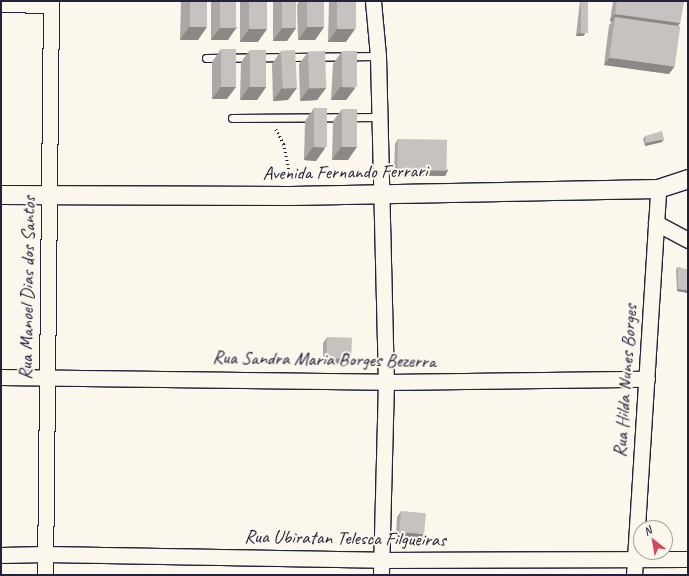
<!DOCTYPE html>
<html>
<head>
<meta charset="utf-8">
<style>
  body { margin:0 }
  #map { position:relative; width:689px; height:576px; overflow:hidden; background:#fbf7ec; font-family:Caveat,sans-serif }
  div>[style] { position:absolute }
  .path>* { height:2.5px; margin-top:-1.25px; transform-origin:0; background:repeating-linear-gradient(90deg,#22223b 0 1px,transparent 0 4px) }
  .roads { filter:drop-shadow(1px 0 #22223b) drop-shadow(-1px 0 #22223b) drop-shadow(0 1px #22223b) drop-shadow(0 -1px #22223b) }
  .service>* { height:7px; margin:-3.5px; padding:0 3.5px; transform-origin:3.5px; border-radius:3.5px; background:#fbf7ec }
  .minor>* { height:15px; margin:-7.5px; padding:0 7.5px; transform-origin:7.5px; border-radius:7.5px; background:#fbf7ec }
  .tertiary>* { height:18px; margin:-9px; padding:0 9px; transform-origin:9px; border-radius:9px; background:#fbf7ec }
  .wall>* { inset:0; background:#aaa7a5 }
  .shaded-wall>* { inset:0; background:#8b8886 }
  .building>* { inset:0; background:#c6c2c0; transform-origin:0 0 }
  span { translate:-50% -50%; white-space:nowrap; text-align:center; line-height:1.15; -webkit-text-stroke:4px #fbf7ec; paint-order:stroke }
  .street-label { font-size:19px; color:#22223b }
  .frame { position:absolute; inset:0; border:2px solid #22223b; pointer-events:none }
  .north { position:absolute; left:633px; top:520px; width:40px; height:40px; box-sizing:border-box; background:#fbf7ec; border:1px solid #a4a2a5; border-radius:50%; rotate:329deg; font-size:11px; font-weight:700; line-height:16px; text-align:center; color:#22223b }
  .north::after { content:''; display:block; margin:auto; width:14px; height:18px; background:#d1495b; clip-path:polygon(50% 0,100% 100%,50% 72%,0 100%) }
</style>
</head>
<body>
<div id="map">
  <div class="path">
    <i style="left:276px;top:129px;width:17px;rotate:62deg"></i>
    <i style="left:284px;top:144px;width:36px;rotate:79deg"></i>
  </div>
  <div class="roads">
    <div class="service">
      <i style="left:206px;top:58px;width:172px;rotate:-0.7deg"></i>
      <i style="left:232px;top:118px;width:147px;rotate:-0.4deg"></i>
    </div>
    <div class="minor">
      <i style="left:373px;top:1px;width:55px;rotate:84.8deg"></i>
      <i style="left:378px;top:56px;width:326px;rotate:88.6deg"></i>
      <i style="left:386px;top:382px;width:193px;rotate:91.5deg"></i>
      <i style="left:1px;top:4px;width:49px;rotate:1.2deg"></i>
      <i style="left:656px;top:223px;width:36px;rotate:28deg"></i>
      <i style="left:1px;top:377px;width:385px;rotate:0.7deg"></i>
      <i style="left:386px;top:382px;width:261px;rotate:-0.7deg"></i>
      <i style="left:1px;top:555px;width:44px;rotate:-1.3deg"></i>
      <i style="left:45px;top:554px;width:336px;rotate:1deg"></i>
      <i style="left:381px;top:560px;width:307px;rotate:-0.2deg"></i>
      <i style="left:45px;top:575px;width:574px;rotate:-89.4deg"></i>
      <i style="left:634px;top:575px;width:387px;rotate:-86.4deg"></i>
    </div>
    <div class="tertiary">
      <i style="left:1px;top:195px;width:290px;rotate:0.2deg"></i>
      <i style="left:291px;top:196px;width:367px;rotate:-1.1deg"></i>
      <i style="left:658px;top:189px;width:32px;rotate:-18deg"></i>
    </div>
  </div>
  <div class="wall">
    <i style="clip-path:polygon(181px 1px,207px 1px,198px 40px,180px 40px)"></i>
    <i style="clip-path:polygon(211px 1px,236px 1px,228px 40px,211px 40px)"></i>
    <i style="clip-path:polygon(240px 1px,267px 1px,258px 42px,240px 42px)"></i>
    <i style="clip-path:polygon(273px 1px,296px 1px,296px 28px,287px 41px,273px 41px)"></i>
    <i style="clip-path:polygon(300px 1px,324px 1px,324px 27px,315px 40px,298px 40px,297px 4px)"></i>
    <i style="clip-path:polygon(329px 1px,356px 1px,346px 42px,328px 42px)"></i>
    <i style="clip-path:polygon(580px 1px,588px 1px,585px 34px,583px 36px,576px 36px)"></i>
    <i style="clip-path:polygon(613px 1px,684px 1px,680px 23px,678px 26px,669px 74px,604px 65px,609px 25px,612px 22px,610px 21px)"></i>
    <i style="clip-path:polygon(221px 49px,227px 99px,212px 99px,212px 62px)"></i>
    <i style="clip-path:polygon(250px 50px,266px 87px,257px 100px,240px 100px,241px 62px)"></i>
    <i style="clip-path:polygon(281px 51px,288px 100px,273px 101px,272px 64px)"></i>
    <i style="clip-path:polygon(342px 51px,355px 88px,346px 100px,331px 100px,333px 64px)"></i>
    <i style="clip-path:polygon(308px 52px,326px 88px,317px 100px,300px 101px,299px 64px)"></i>
    <i style="clip-path:polygon(314px 108px,325px 148px,316px 161px,304px 160px,305px 121px)"></i>
    <i style="clip-path:polygon(342px 109px,348px 160px,332px 160px,333px 121px)"></i>
    <i style="clip-path:polygon(645px 136px,662px 142px,645px 146px,643px 139px)"></i>
    <i style="clip-path:polygon(398px 139px,448px 170px,445px 176px,394px 175px,395px 144px)"></i>
    <i style="clip-path:polygon(678px 267px,688px 270px,688px 293px,677px 291px,676px 269px)"></i>
    <i style="clip-path:polygon(327px 337px,348px 364px,323px 364px,323px 343px)"></i>
    <i style="clip-path:polygon(401px 511px,422px 539px,396px 537px,397px 517px)"></i>
  </div>
  <div class="shaded-wall">
    <i style="clip-path:polygon(615px 14px,680px 23px,675px 30px,615px 17px,612px 22px,610px 21px)"></i>
    <i style="clip-path:polygon(189px 27px,207px 27px,198px 40px,180px 40px)"></i>
    <i style="clip-path:polygon(237px 27px,228px 40px,211px 40px,220px 28px)"></i>
    <i style="clip-path:polygon(307px 27px,324px 27px,315px 40px,298px 40px)"></i>
    <i style="clip-path:polygon(282px 28px,296px 28px,287px 41px,273px 41px)"></i>
    <i style="clip-path:polygon(249px 29px,267px 29px,258px 42px,240px 42px)"></i>
    <i style="clip-path:polygon(337px 29px,355px 29px,346px 42px,328px 42px)"></i>
    <i style="clip-path:polygon(578px 33px,585px 34px,583px 36px,576px 36px)"></i>
    <i style="clip-path:polygon(609px 58px,675px 66px,669px 74px,604px 65px)"></i>
    <i style="clip-path:polygon(221px 87px,236px 87px,227px 99px,212px 99px)"></i>
    <i style="clip-path:polygon(249px 87px,266px 87px,257px 100px,240px 100px)"></i>
    <i style="clip-path:polygon(340px 87px,355px 88px,346px 100px,331px 100px)"></i>
    <i style="clip-path:polygon(282px 88px,297px 88px,288px 100px,273px 101px)"></i>
    <i style="clip-path:polygon(309px 88px,326px 88px,317px 100px,300px 101px)"></i>
    <i style="clip-path:polygon(664px 139px,662px 142px,645px 146px,646px 143px)"></i>
    <i style="clip-path:polygon(313px 147px,325px 148px,316px 161px,304px 160px)"></i>
    <i style="clip-path:polygon(341px 147px,357px 147px,348px 160px,332px 160px)"></i>
    <i style="clip-path:polygon(398px 170px,448px 170px,445px 176px,394px 175px)"></i>
    <i style="clip-path:polygon(678px 289px,688px 290px,688px 293px,677px 291px)"></i>
    <i style="clip-path:polygon(327px 358px,352px 359px,348px 364px,323px 364px)"></i>
    <i style="clip-path:polygon(399px 532px,425px 534px,422px 539px,396px 537px)"></i>
  </div>
  <div class="building">
    <i style="left:190px;top:1px;width:17px;height:26px"></i>
    <i style="left:220px;top:1px;width:16px;height:27px"></i>
    <i style="left:249px;top:1px;width:18px;height:28px"></i>
    <i style="left:282px;top:1px;width:14px;height:27px"></i>
    <i style="left:307px;top:1px;width:17px;height:26px"></i>
    <i style="left:337px;top:1px;width:19px;height:28px"></i>
    <i style="left:581px;top:1px;width:7px;height:32px"></i>
    <i style="clip-path:polygon(617px 1px,684px 1px,680px 23px,615px 14px)"></i>
    <i style="left:615px;top:17px;width:66px;height:41px;rotate:8deg"></i>
    <i style="left:221px;top:49px;width:15px;height:38px"></i>
    <i style="left:250px;top:50px;width:16px;height:37px"></i>
    <i style="left:295px;top:50px;width:38px;height:14px;rotate:87deg"></i>
    <i style="left:325px;top:51px;width:37px;height:17px;rotate:88deg"></i>
    <i style="left:342px;top:51px;width:15px;height:36px"></i>
    <i style="left:314px;top:108px;width:13px;height:39px"></i>
    <i style="left:342px;top:109px;width:15px;height:38px"></i>
    <i style="clip-path:polygon(662px 131px,664px 139px,646px 143px,645px 136px)"></i>
    <i style="left:398px;top:139px;width:49px;height:31px;rotate:1deg"></i>
    <i style="clip-path:polygon(678px 267px,688px 270px,688px 290px,678px 289px)"></i>
    <i style="left:327px;top:337px;width:25px;height:21px;rotate:2deg"></i>
    <i style="left:401px;top:511px;width:25px;height:21px;rotate:5deg"></i>
  </div>
  <div class="street-label">
    <span style="left:345px;top:173px;rotate:-1deg">Avenida Fernando Ferrari</span>
    <span style="left:28px;top:288px;rotate:-89deg">Rua Manoel Dias dos Santos</span>
    <span style="left:324px;top:360px;rotate:1deg">Rua Sandra Maria Borges Bezerra</span>
    <span style="left:626px;top:381px;rotate:-86deg">Rua Hilda Nunes Borges</span>
    <span style="left:345px;top:539px;rotate:1deg">Rua Ubiratan Telesca Filgueiras</span>
  </div>
  <div class="frame"></div>
  <div class="north">N</div>
</div>
</body>
</html>
